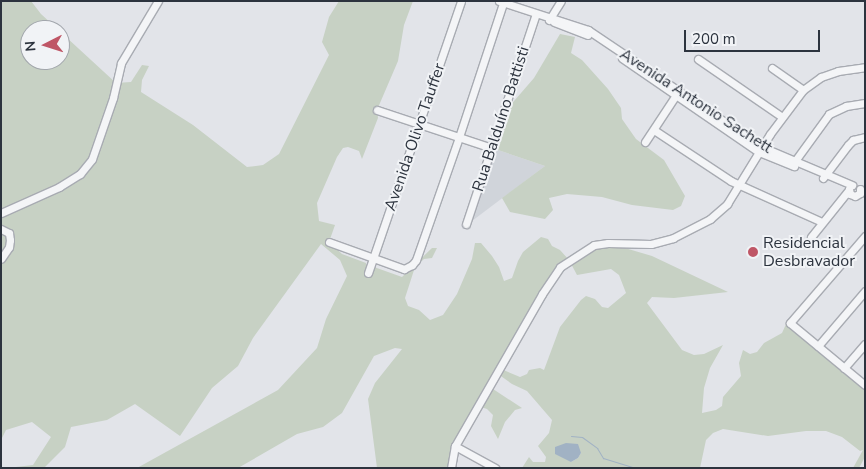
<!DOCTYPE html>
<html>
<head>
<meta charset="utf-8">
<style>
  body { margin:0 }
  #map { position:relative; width:866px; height:469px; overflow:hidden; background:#e2e4e9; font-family:"Nunito Sans",sans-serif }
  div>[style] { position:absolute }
  .built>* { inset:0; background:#d0d4da }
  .green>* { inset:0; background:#c7d1c4 }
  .water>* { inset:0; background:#a1b2c4 }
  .stream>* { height:1px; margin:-0.5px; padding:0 0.5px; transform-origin:0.5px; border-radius:0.5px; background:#a1b2c4 }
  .roads { filter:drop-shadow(1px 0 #a8abb2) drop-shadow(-1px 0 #a8abb2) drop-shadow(0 1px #a8abb2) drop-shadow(0 -1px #a8abb2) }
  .minor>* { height:7px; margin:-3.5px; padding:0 3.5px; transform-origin:3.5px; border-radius:3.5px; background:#f4f5f7 }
  .dots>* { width:14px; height:14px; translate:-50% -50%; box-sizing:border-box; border:2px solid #f1f3f6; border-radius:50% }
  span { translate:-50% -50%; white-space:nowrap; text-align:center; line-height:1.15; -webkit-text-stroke:4px #f1f3f6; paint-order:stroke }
  .street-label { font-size:16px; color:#2c333e }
  .poi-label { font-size:16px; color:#2c333e }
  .left { translate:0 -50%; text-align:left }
  .frame { position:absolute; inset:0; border:2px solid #2c333e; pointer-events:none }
  .north { position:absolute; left:20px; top:20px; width:50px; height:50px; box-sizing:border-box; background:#f1f3f6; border:1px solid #a2a6ac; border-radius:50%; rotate:265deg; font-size:14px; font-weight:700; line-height:20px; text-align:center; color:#2c333e }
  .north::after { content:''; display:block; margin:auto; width:18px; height:22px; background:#bf5666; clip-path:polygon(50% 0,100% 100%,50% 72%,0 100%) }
  .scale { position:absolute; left:684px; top:30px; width:136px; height:22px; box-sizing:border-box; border:2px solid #2c333e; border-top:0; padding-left:6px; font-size:15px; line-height:18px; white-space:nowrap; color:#2c333e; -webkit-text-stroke:4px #f1f3f6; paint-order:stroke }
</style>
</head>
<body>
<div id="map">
  <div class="built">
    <i style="clip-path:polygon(495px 149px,545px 166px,472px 221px)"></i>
  </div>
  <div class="green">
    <i style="clip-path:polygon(evenodd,1px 1px,31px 1px,41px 14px,116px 83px,131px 82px,142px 65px,149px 66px,142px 80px,141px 92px,193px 125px,247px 167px,263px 165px,279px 154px,329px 55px,322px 42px,329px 17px,339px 1px,413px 1px,404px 25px,398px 61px,377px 110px,378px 118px,362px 159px,359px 151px,348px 147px,343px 148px,337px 157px,317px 203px,319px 221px,335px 225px,329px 242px,342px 254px,366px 263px,369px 277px,374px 267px,402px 277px,432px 248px,437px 248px,432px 258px,424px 259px,415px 267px,405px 298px,408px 306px,419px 310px,430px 320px,443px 315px,457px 294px,472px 259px,475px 243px,481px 243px,492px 256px,499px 267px,504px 281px,512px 278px,518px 261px,523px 252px,541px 237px,548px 239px,552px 246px,560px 250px,569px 260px,594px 245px,608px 243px,652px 256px,728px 292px,674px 298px,652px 297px,647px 303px,682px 350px,694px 355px,704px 354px,723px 345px,710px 368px,704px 388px,702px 413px,716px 410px,722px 406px,723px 397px,741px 376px,739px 363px,743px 350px,750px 354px,757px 352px,764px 343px,782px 333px,787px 322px,865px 387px,865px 457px,859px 468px,853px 468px,863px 450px,860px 451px,842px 437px,826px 431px,806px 431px,768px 436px,723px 429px,713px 433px,706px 440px,700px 468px,522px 468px,529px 457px,533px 462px,545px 462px,546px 457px,538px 446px,549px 433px,552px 420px,527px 391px,512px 384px,498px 374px,490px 387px,522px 408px,515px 410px,505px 422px,498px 439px,491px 426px,493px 415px,487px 409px,478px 406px,455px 446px,451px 468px,377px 468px,368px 399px,375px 383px,402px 349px,395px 348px,374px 356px,342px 413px,323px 427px,297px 434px,238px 468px,137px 468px,278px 390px,317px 348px,326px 319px,347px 276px,340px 260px,321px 244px,253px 338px,238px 366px,212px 388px,180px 436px,135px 404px,107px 420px,71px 427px,65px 447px,44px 468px,7px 468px,33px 465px,51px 437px,32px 422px,6px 430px,1px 440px,1px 1px,30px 30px,60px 30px,60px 60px,30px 60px,30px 30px,1px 1px,569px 260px,577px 275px,611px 269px,619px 275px,626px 293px,608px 308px,602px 307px,595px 299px,586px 296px,581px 300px,560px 327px,544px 370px,540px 368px,529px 370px,527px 374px,520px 377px,501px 369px,560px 267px,569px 260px,1px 1px,566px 443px,581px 453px,578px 458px,571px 462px,566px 443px)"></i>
    <i style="clip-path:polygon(560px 34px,575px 37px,571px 53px,582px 60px,608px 89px,621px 108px,622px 119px,636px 139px,664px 160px,685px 196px,681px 206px,673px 210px,632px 205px,602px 197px,567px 194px,549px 198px,553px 210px,545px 219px,510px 212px,502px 198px,545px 166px,495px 149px,508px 108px,534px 78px)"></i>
  </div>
  <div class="water">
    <i style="clip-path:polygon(566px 443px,578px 444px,581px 453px,578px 458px,571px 462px,555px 454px,555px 447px)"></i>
  </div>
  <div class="stream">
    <i style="left:571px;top:436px;width:11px;rotate:5deg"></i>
    <i style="left:582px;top:437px;width:19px;rotate:36deg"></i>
    <i style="left:597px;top:448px;width:12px;rotate:59deg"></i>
    <i style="left:603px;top:458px;width:34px;rotate:17deg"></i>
  </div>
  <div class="roads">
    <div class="minor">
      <i style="left:499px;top:1px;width:94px;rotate:18deg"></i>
      <i style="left:588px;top:30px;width:210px;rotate:33.9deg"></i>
      <i style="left:762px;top:147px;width:98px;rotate:22.9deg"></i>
      <i style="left:549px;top:20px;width:22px;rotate:-58deg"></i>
      <i style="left:554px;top:22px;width:36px;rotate:21deg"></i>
      <i style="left:622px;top:58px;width:166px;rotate:34.5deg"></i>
      <i style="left:759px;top:152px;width:38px;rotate:22deg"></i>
      <i style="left:698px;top:59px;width:102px;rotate:34.6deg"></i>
      <i style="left:772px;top:68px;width:38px;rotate:35deg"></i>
      <i style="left:377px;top:110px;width:121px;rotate:18.3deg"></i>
      <i style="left:654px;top:130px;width:92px;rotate:33.5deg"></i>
      <i style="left:731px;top:181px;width:100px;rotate:24.3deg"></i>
      <i style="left:645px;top:142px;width:60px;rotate:-56.6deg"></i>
      <i style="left:792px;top:165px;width:63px;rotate:-54deg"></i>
      <i style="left:829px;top:114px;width:19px;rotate:-25deg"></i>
      <i style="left:846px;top:106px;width:19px;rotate:-9deg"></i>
      <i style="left:823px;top:178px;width:41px;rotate:-52.9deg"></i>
      <i style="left:848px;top:145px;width:7px;rotate:-45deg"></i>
      <i style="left:853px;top:140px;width:12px;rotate:-14deg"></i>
      <i style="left:849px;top:189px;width:5px;rotate:79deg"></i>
      <i style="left:850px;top:194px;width:5px;rotate:22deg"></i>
      <i style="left:855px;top:196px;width:6px;rotate:-31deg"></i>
      <i style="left:860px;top:193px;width:4px;rotate:-90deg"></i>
      <i style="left:1px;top:213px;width:64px;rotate:-24.1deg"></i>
      <i style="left:59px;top:187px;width:25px;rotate:-32deg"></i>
      <i style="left:80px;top:174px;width:19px;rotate:-51deg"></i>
      <i style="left:92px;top:159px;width:65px;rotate:-71deg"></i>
      <i style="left:113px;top:98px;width:36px;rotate:-77deg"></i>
      <i style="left:121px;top:63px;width:72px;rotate:-59.2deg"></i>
      <i style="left:466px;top:224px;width:221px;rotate:-71.6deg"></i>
      <i style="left:1px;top:229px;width:9px;rotate:27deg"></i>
      <i style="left:9px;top:233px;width:7px;rotate:82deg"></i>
      <i style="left:10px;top:240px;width:7px;rotate:98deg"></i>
      <i style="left:9px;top:247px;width:14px;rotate:124deg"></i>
      <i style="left:865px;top:236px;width:115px;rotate:130.8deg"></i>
      <i style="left:790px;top:323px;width:97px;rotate:39.6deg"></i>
      <i style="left:811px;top:237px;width:59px;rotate:-51.2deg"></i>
      <i style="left:329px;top:242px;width:80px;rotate:19.8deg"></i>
      <i style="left:404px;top:269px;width:9px;rotate:-27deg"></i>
      <i style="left:412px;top:265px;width:6px;rotate:-51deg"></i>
      <i style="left:416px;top:260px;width:130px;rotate:-70.7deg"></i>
      <i style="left:459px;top:137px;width:141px;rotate:-71.8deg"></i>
      <i style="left:368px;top:273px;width:287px;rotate:-71.1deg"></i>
      <i style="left:818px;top:346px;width:72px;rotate:-49.5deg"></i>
      <i style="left:844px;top:368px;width:32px;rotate:-49deg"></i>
      <i style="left:455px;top:446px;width:46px;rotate:28.8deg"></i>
      <i style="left:451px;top:468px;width:22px;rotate:-80deg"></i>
      <i style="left:455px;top:446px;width:175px;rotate:-60.2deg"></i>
      <i style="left:542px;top:294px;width:32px;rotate:-56deg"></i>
      <i style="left:560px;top:267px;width:40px;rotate:-32.9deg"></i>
      <i style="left:594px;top:245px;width:14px;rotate:-8deg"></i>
      <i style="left:608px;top:243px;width:43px;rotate:1.3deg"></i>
      <i style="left:651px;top:244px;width:23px;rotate:-15deg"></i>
      <i style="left:673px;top:238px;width:42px;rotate:-27.2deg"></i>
      <i style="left:710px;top:219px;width:23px;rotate:-41deg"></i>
      <i style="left:727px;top:204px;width:82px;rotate:-58.4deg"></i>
      <i style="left:770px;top:134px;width:55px;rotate:-53.1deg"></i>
      <i style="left:803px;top:90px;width:22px;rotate:-36deg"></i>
      <i style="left:821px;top:77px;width:18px;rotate:-19deg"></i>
      <i style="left:838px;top:71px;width:27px;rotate:-8deg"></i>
    </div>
  </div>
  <div class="dots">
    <i style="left:753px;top:252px;background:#bf5666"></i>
  </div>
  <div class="street-label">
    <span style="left:696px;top:101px;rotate:33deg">Avenida Antonio Sachett</span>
    <span style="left:501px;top:119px;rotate:-72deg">Rua Balduíno Battisti</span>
    <span style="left:415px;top:137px;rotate:-71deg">Avenida Olivo Tauffer</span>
  </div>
  <div class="poi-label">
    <span class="left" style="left:763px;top:252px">Residencial<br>Desbravador</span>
  </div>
  <div class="frame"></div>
  <div class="north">N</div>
  <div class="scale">200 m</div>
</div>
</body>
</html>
